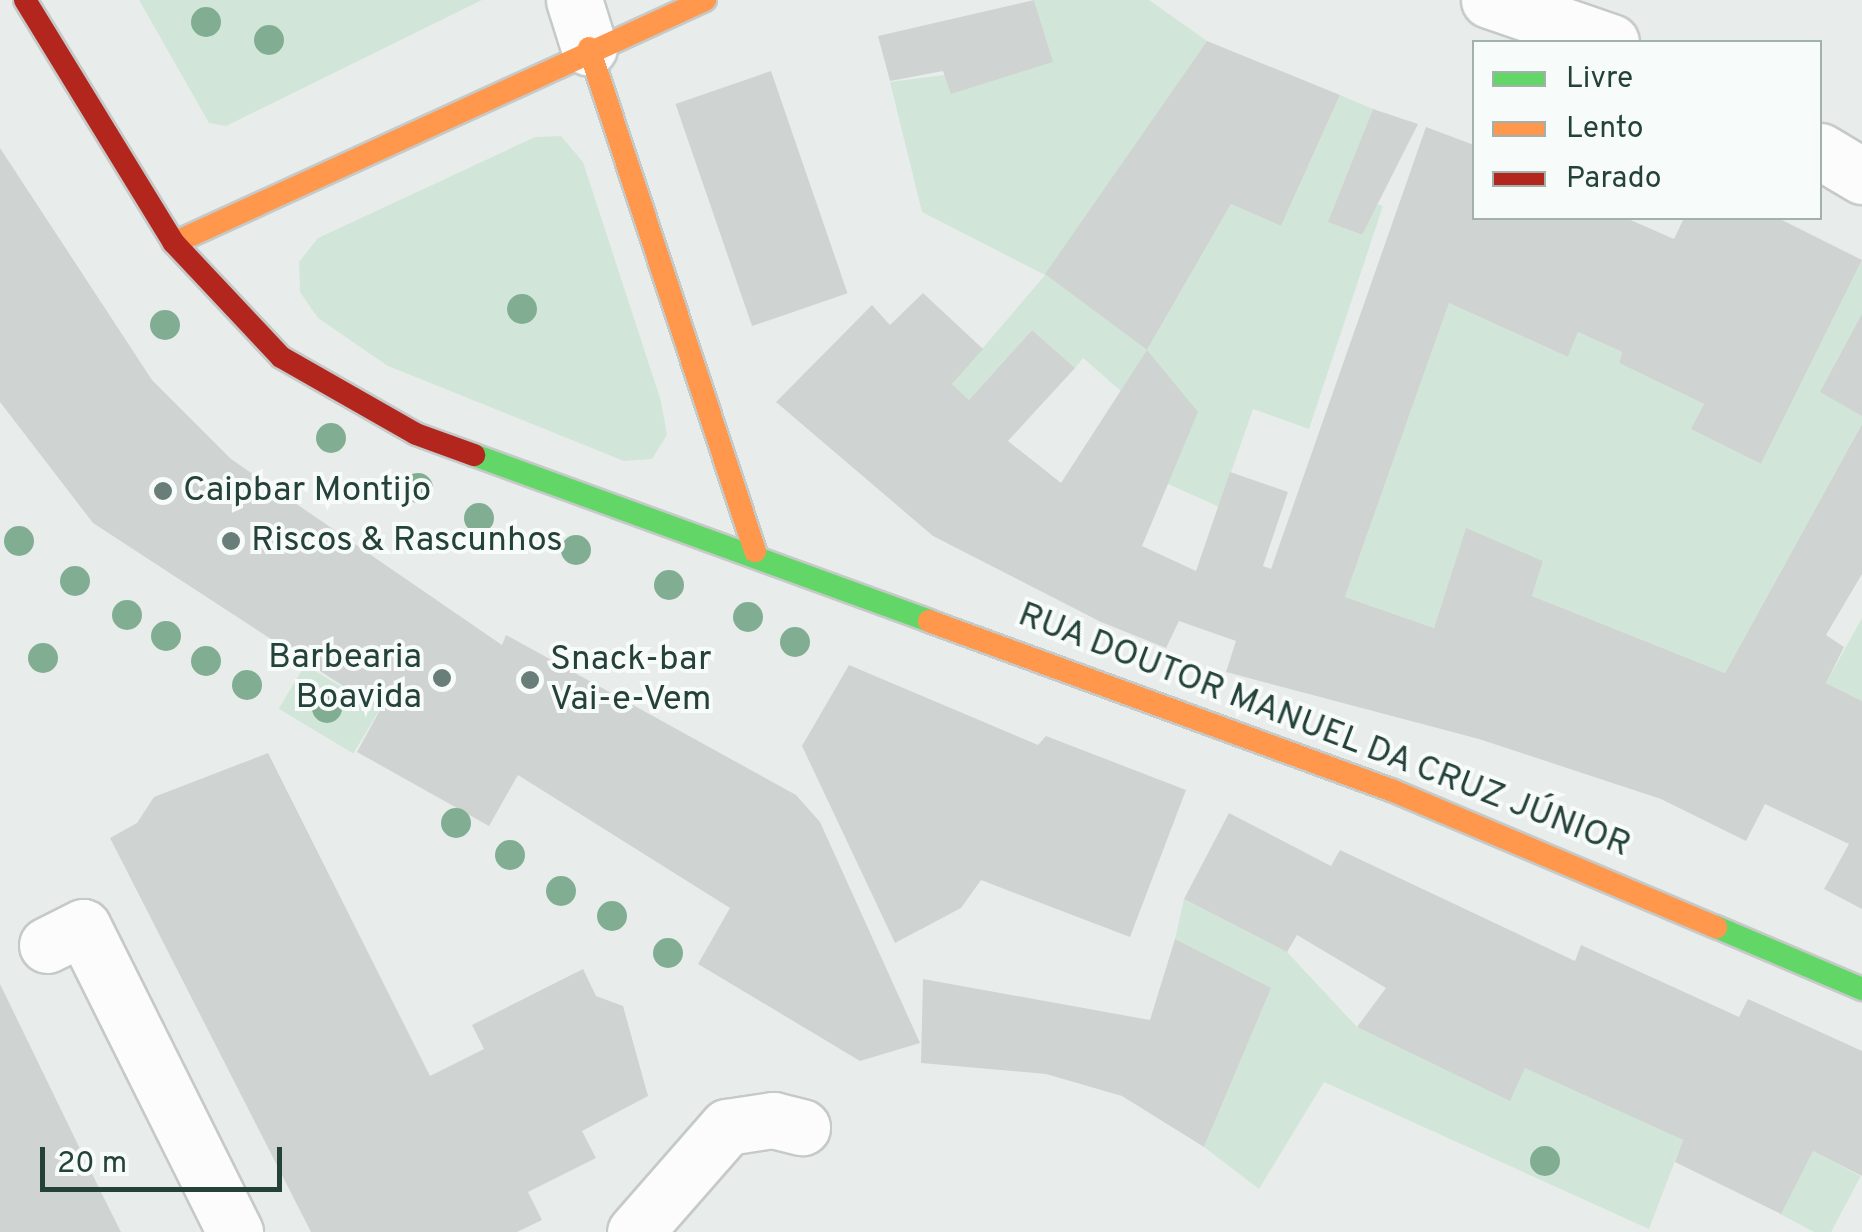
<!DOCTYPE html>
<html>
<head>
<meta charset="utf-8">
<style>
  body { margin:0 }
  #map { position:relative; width:1862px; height:1232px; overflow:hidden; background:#e8edeb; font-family:Overpass,sans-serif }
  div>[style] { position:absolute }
  .green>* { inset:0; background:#d1e6d8; transform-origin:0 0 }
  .building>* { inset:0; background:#cfd4d2; transform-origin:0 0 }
  .roads { filter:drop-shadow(2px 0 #c5cac8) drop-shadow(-2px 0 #c5cac8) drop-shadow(0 2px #c5cac8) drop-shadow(0 -2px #c5cac8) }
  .street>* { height:55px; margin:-27.5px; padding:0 27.5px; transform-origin:27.5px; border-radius:27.5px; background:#fcfcfc }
  .fast>* { height:22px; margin:-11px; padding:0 11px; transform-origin:11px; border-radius:11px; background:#63d668 }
  .slow>* { height:22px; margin:-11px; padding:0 11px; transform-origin:11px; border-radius:11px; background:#ff974d }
  .jam>* { height:22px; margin:-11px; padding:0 11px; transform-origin:11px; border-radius:11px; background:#b3261e }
  .trees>* { width:30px; height:30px; margin:-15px; border-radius:50%; background:#81ae93 }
  .dots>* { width:28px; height:28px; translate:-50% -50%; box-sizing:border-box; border:5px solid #f7fbf9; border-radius:50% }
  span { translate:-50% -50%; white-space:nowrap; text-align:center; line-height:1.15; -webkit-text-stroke:8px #f7fbf9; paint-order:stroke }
  .poi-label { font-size:35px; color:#24423a }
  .left { translate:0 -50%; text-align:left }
  .right { translate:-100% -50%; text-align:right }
  .street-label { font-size:35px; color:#24423a }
  .legend { position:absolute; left:1472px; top:40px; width:350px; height:180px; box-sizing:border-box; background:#f7fbf9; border:2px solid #a3b1ad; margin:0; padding:12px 18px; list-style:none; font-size:30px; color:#24423a }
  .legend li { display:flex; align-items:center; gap:20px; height:50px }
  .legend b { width:50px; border:2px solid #a3b1ad }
  .scale { position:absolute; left:40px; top:1147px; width:242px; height:45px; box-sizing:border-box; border:5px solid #24423a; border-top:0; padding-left:12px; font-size:30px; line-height:35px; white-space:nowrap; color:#24423a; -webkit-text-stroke:8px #f7fbf9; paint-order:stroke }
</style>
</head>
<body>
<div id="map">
  <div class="green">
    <i style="clip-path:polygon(139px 0,482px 0,226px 126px,209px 123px)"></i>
    <i style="clip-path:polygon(1034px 0,1149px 0,1207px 41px,1046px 274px,1147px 350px,1231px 204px,1281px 226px,1340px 95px,1373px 109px,1329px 222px,1361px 235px,1374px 203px,1383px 206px,1309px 429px,1253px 409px,1219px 507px,1166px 483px,1122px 392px,1083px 358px,1075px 368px,1032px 330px,969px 400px,952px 384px,1045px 275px,922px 212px,890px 82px,1052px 61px)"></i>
    <i style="clip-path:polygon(561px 136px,583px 162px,661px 401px,667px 435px,652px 459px,624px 461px,388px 366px,318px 318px,300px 292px,299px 262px,318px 238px,535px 137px)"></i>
    <i style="clip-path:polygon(1862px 260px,1862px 424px,1725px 673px,1532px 596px,1543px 561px,1466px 529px,1434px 628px,1345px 597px,1449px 303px,1568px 357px,1578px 332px,1622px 352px,1619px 363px,1704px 404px,1692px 429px,1761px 464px)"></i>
    <i style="clip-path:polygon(1862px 618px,1862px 701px,1826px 683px)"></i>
    <i style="left:305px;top:665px;width:87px;height:51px;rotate:31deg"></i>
    <i style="clip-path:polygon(1184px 899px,1287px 952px,1357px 1027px,1509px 1100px,1525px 1067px,1683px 1140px,1649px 1229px,1324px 1082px,1259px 1189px,1204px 1147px,1270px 989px,1175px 939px)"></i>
    <i style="left:1813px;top:1151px;width:54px;height:71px;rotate:28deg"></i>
  </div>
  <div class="building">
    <i style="clip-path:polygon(1034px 0,1053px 62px,951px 94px,943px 71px,890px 81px,878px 36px)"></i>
    <i style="clip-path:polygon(1207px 41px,1340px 95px,1281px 226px,1231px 204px,1147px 350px,1198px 412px,1142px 546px,1196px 571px,1230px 472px,1288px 492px,1263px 566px,1271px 569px,1426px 127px,1474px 145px,1474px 218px,1626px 218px,1674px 239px,1684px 218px,1778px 218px,1862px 260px,1761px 464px,1691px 429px,1704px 404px,1619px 363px,1622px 352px,1578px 332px,1568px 357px,1449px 303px,1345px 597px,1434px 628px,1466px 528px,1543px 561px,1532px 596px,1725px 673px,1862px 424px,1862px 574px,1826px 635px,1844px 647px,1826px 683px,1862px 701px,1862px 909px,1824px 889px,1849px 844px,1765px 804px,1746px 841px,1661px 799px,1479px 739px,1226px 672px,1236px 641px,1179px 621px,1166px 648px,1101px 622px,933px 536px,776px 402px,872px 305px,890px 325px,923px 293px,983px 349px,952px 384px,969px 400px,1032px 330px,1075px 368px,1008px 441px,1061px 483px,1147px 350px,1045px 274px)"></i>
    <i style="left:771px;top:71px;width:235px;height:101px;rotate:71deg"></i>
    <i style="clip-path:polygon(1373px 109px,1418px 124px,1362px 235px,1328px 222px)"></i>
    <i style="clip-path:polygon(0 148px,152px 380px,231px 459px,502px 645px,506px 635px,796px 795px,820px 822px,920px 1043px,860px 1061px,698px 964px,730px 908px,518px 775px,489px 826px,357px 752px,380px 710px,93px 523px,0 402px)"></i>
    <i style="clip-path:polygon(1862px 314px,1862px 416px,1820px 392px)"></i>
    <i style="clip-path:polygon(849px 665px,1038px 745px,1046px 736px,1186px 790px,1130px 937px,981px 880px,961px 908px,895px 943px,802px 746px)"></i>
    <i style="clip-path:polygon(268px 753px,430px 1076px,484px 1049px,472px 1025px,583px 969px,596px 996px,623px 1006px,648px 1096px,582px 1131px,596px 1158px,528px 1192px,542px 1220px,517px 1232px,311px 1232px,110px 838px,137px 823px,154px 797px)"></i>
    <i style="clip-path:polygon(1229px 813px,1331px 866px,1340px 850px,1575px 961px,1581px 945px,1739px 1017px,1748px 999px,1862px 1051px,1862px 1176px,1813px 1151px,1781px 1214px,1675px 1162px,1683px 1140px,1525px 1068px,1510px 1101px,1357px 1027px,1386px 988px,1297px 935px,1287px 952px,1184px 899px)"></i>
    <i style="clip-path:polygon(1175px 939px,1271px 988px,1204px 1147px,1122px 1096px,1046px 1074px,921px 1063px,923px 979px,1150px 1020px)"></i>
    <i style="clip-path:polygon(0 984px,100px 1190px,121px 1232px,0 1232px)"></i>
  </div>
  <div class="roads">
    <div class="street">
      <i style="left:574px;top:0;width:50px;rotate:72.6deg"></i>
      <i style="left:1489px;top:0;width:129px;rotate:19deg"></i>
      <i style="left:1820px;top:151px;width:49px;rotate:30.8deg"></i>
      <i style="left:47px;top:945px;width:40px;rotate:-26.6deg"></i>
      <i style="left:83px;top:927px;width:341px;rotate:63.5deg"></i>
      <i style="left:635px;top:1232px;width:140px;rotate:-48.8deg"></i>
      <i style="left:727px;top:1127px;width:47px;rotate:-8.7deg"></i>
      <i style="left:773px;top:1120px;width:30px;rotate:14deg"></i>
    </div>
    <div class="fast">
      <i style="left:474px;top:455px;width:484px;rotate:20deg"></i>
      <i style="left:1716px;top:927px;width:159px;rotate:23deg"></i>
    </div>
    <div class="slow">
      <i style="left:589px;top:48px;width:530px;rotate:71.74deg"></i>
      <i style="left:174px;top:243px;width:584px;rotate:-24.59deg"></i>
      <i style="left:929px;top:621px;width:492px;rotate:20.1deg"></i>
      <i style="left:1391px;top:790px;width:353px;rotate:22.9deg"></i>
    </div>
    <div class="jam">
      <i style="left:25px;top:0;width:285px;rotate:58.5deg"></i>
      <i style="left:174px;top:243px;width:156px;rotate:46.8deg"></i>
      <i style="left:281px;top:357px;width:155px;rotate:29.7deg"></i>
      <i style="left:416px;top:434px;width:62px;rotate:19.9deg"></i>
    </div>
  </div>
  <div class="trees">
    <i style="left:206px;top:22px"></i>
    <i style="left:269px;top:40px"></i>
    <i style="left:522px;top:309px"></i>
    <i style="left:165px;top:325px"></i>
    <i style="left:331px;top:438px"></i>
    <i style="left:418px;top:488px"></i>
    <i style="left:479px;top:518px"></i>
    <i style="left:19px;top:541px"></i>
    <i style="left:576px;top:550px"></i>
    <i style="left:75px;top:581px"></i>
    <i style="left:669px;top:585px"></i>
    <i style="left:127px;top:615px"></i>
    <i style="left:748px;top:617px"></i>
    <i style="left:166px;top:636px"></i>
    <i style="left:795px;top:642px"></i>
    <i style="left:43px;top:658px"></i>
    <i style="left:206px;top:661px"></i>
    <i style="left:247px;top:685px"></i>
    <i style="left:327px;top:708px"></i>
    <i style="left:456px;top:823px"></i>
    <i style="left:510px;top:855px"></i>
    <i style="left:561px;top:891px"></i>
    <i style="left:612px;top:916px"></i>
    <i style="left:668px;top:953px"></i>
    <i style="left:1545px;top:1161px"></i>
  </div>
  <div class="dots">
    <i style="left:163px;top:491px;background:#697e78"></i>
    <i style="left:231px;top:541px;background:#697e78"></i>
    <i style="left:442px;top:678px;background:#697e78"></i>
    <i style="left:530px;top:680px;background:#697e78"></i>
  </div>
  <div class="poi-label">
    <span class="left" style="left:183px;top:491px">Caipbar Montijo</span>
    <span class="left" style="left:251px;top:541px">Riscos &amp; Rascunhos</span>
    <span class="right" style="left:422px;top:678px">Barbearia<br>Boavida</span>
    <span class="left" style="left:550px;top:680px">Snack-bar<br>Vai-e-Vem</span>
  </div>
  <div class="street-label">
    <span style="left:1324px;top:731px;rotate:21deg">RUA DOUTOR MANUEL DA CRUZ JÚNIOR</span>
  </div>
  <ul class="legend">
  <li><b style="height:12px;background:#63d668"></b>Livre</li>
  <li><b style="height:12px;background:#ff974d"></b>Lento</li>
  <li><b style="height:12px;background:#b3261e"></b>Parado</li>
  </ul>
  <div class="scale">20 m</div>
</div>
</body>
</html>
